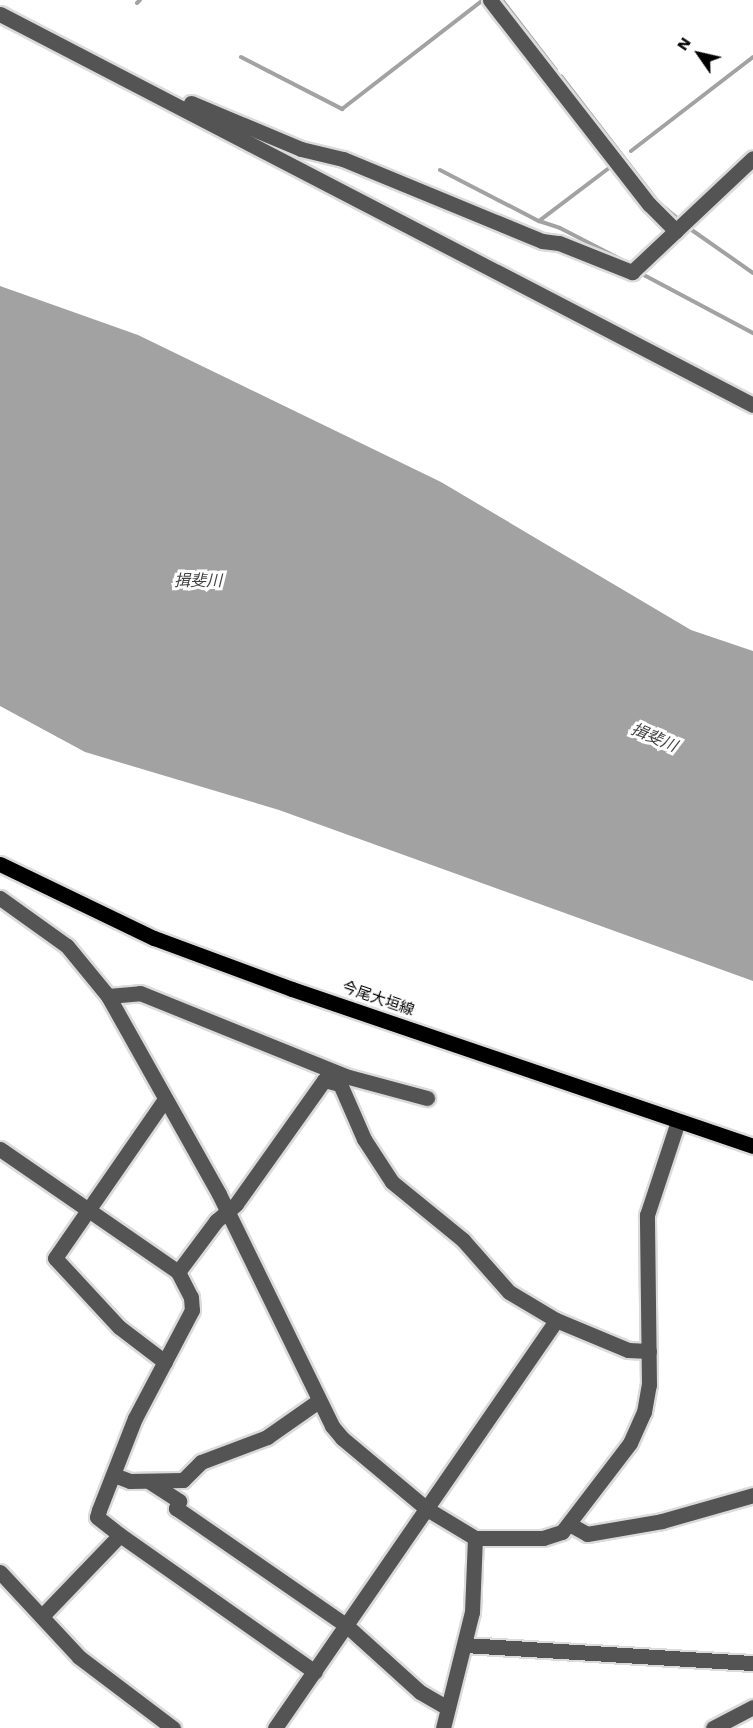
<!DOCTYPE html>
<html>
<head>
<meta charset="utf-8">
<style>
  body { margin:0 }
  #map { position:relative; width:753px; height:1728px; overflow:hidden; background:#fff; font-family:"Work Sans","Noto Sans JP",sans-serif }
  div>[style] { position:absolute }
  .water>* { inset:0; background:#a2a2a2 }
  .stream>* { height:4px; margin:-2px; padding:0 2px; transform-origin:2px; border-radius:2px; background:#a2a2a2 }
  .roads { filter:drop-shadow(2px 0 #dbdbdb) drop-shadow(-2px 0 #dbdbdb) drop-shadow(0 2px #dbdbdb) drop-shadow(0 -2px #dbdbdb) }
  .minor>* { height:15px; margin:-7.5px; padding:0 7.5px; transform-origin:7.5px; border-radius:7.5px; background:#545454 }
  .major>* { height:15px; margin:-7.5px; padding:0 7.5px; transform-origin:7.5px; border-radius:7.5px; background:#000 }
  span { translate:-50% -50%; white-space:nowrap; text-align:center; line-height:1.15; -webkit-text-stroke:6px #fff; paint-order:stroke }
  .street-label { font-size:15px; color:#000 }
  .water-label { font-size:16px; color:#434343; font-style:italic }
  .north { position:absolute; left:669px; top:24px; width:60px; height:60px; -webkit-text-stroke:4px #fff; paint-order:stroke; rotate:304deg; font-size:16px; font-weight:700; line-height:24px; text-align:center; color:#000 }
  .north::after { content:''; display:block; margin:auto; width:21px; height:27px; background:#000; clip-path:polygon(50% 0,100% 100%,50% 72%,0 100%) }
</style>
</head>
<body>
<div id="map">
  <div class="water">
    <i style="clip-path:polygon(0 286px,138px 335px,441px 482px,691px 630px,753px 651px,753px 981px,279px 810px,85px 752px,0 706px)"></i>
  </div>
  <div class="stream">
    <i style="left:502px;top:0;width:88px;rotate:52.4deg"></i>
    <i style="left:137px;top:3px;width:4px;rotate:-45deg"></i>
    <i style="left:241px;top:57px;width:114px;rotate:27.2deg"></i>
    <i style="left:342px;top:109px;width:178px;rotate:-37.7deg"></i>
    <i style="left:561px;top:76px;width:159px;rotate:52.4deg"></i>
    <i style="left:658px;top:202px;width:26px;rotate:40deg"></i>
    <i style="left:631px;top:151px;width:154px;rotate:-37.6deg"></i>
    <i style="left:613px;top:165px;width:93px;rotate:142.9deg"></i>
    <i style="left:539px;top:221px;width:22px;rotate:18deg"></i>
    <i style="left:560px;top:228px;width:70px;rotate:27.3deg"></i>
    <i style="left:440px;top:170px;width:111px;rotate:27.3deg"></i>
    <i style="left:701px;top:218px;width:71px;rotate:-43.3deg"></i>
    <i style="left:686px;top:226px;width:82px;rotate:35deg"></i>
    <i style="left:642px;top:274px;width:126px;rotate:28deg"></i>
  </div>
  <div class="roads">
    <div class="minor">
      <i style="left:490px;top:0;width:259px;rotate:52.1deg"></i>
      <i style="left:649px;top:204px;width:38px;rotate:45deg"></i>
      <i style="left:0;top:14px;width:848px;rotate:27.44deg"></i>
      <i style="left:191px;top:103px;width:119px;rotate:22.7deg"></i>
      <i style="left:301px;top:149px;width:43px;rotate:13.4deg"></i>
      <i style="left:343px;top:159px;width:215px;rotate:22.4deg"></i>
      <i style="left:542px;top:241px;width:17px;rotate:7deg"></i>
      <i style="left:559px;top:243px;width:79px;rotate:21.7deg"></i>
      <i style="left:632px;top:272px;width:166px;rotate:-43.3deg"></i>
      <i style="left:0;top:898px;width:82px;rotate:35.6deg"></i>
      <i style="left:67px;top:946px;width:65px;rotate:50.6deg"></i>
      <i style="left:108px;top:996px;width:227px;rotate:60.7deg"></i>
      <i style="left:219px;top:1194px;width:258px;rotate:64deg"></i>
      <i style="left:332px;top:1426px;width:16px;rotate:50deg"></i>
      <i style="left:342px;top:1438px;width:111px;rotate:39.9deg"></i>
      <i style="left:427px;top:1509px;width:56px;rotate:31.1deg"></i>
      <i style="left:475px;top:1538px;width:68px"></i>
      <i style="left:543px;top:1538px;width:20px;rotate:-18deg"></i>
      <i style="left:562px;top:1532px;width:112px;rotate:-52.6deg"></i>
      <i style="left:630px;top:1443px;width:34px;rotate:-66deg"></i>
      <i style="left:644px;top:1412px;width:27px;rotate:-80deg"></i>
      <i style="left:649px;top:1385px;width:170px;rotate:-90.7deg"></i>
      <i style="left:647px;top:1215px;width:99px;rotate:-71.7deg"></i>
      <i style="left:108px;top:996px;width:32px;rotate:-5deg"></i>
      <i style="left:140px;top:993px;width:221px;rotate:22deg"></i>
      <i style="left:345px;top:1076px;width:85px;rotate:15deg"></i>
      <i style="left:0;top:1149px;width:216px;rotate:34.6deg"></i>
      <i style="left:178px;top:1272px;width:28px;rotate:63deg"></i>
      <i style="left:191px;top:1297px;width:13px;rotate:86deg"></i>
      <i style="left:192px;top:1310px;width:122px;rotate:117.8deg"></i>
      <i style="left:135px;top:1418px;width:99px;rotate:111.4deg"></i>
      <i style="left:99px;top:1510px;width:7px;rotate:106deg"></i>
      <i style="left:97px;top:1517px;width:29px;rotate:38deg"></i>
      <i style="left:178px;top:1272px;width:64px;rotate:-53.3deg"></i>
      <i style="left:216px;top:1221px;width:26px;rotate:-40deg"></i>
      <i style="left:236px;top:1204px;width:152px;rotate:-54.6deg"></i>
      <i style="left:324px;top:1080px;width:16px;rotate:14deg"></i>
      <i style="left:340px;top:1084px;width:60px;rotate:66.4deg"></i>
      <i style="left:364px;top:1139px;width:51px;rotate:56.9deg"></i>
      <i style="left:392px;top:1182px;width:92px;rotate:39.2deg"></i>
      <i style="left:463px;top:1240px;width:69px;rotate:48.5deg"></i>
      <i style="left:509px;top:1292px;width:55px;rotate:30.8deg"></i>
      <i style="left:556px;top:1320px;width:78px;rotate:22.6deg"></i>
      <i style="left:628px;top:1350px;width:21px;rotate:3deg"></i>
      <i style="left:165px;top:1362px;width:58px;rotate:-142.7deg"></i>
      <i style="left:119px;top:1327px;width:94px;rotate:-132.8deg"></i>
      <i style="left:55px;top:1258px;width:193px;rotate:-55.3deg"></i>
      <i style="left:114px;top:1475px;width:17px;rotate:21deg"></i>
      <i style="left:130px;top:1481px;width:53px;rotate:-1.1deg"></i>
      <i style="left:183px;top:1480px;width:25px;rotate:-45deg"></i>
      <i style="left:201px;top:1462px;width:71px;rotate:-20.7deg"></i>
      <i style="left:267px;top:1437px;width:61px;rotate:-35deg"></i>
      <i style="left:150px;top:1482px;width:35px;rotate:33deg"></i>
      <i style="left:179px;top:1501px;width:8px;rotate:113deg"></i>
      <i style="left:176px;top:1508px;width:208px;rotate:34.6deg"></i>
      <i style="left:347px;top:1626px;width:98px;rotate:42.1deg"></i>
      <i style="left:420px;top:1692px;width:32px;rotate:30deg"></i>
      <i style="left:571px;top:1525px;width:18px;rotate:29deg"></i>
      <i style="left:587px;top:1534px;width:76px;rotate:-9.8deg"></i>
      <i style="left:662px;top:1521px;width:95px;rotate:-15.9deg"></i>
      <i style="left:0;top:1572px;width:116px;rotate:47.1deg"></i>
      <i style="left:79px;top:1657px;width:118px;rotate:37.1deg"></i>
      <i style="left:42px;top:1616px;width:112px;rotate:-46.1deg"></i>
      <i style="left:120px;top:1535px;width:238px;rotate:35.1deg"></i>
      <i style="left:465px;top:1645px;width:289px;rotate:3.6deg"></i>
      <i style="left:275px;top:1728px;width:495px;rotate:-55.4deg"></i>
      <i style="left:443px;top:1728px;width:120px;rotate:-76deg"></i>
      <i style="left:472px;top:1612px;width:74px;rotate:-87.7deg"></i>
      <i style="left:713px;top:1728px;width:45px;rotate:-27.7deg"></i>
    </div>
    <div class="major">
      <i style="left:0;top:864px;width:171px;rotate:25.7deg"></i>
      <i style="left:154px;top:938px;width:147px;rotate:20.3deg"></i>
      <i style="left:292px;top:989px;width:487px;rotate:18.8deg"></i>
    </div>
  </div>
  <div class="street-label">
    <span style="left:378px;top:999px;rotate:19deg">今尾大垣線</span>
  </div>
  <div class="water-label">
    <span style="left:198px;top:581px">揖斐川</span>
    <span style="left:654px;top:738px;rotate:23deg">揖斐川</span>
  </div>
  <div class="north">N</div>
</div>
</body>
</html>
